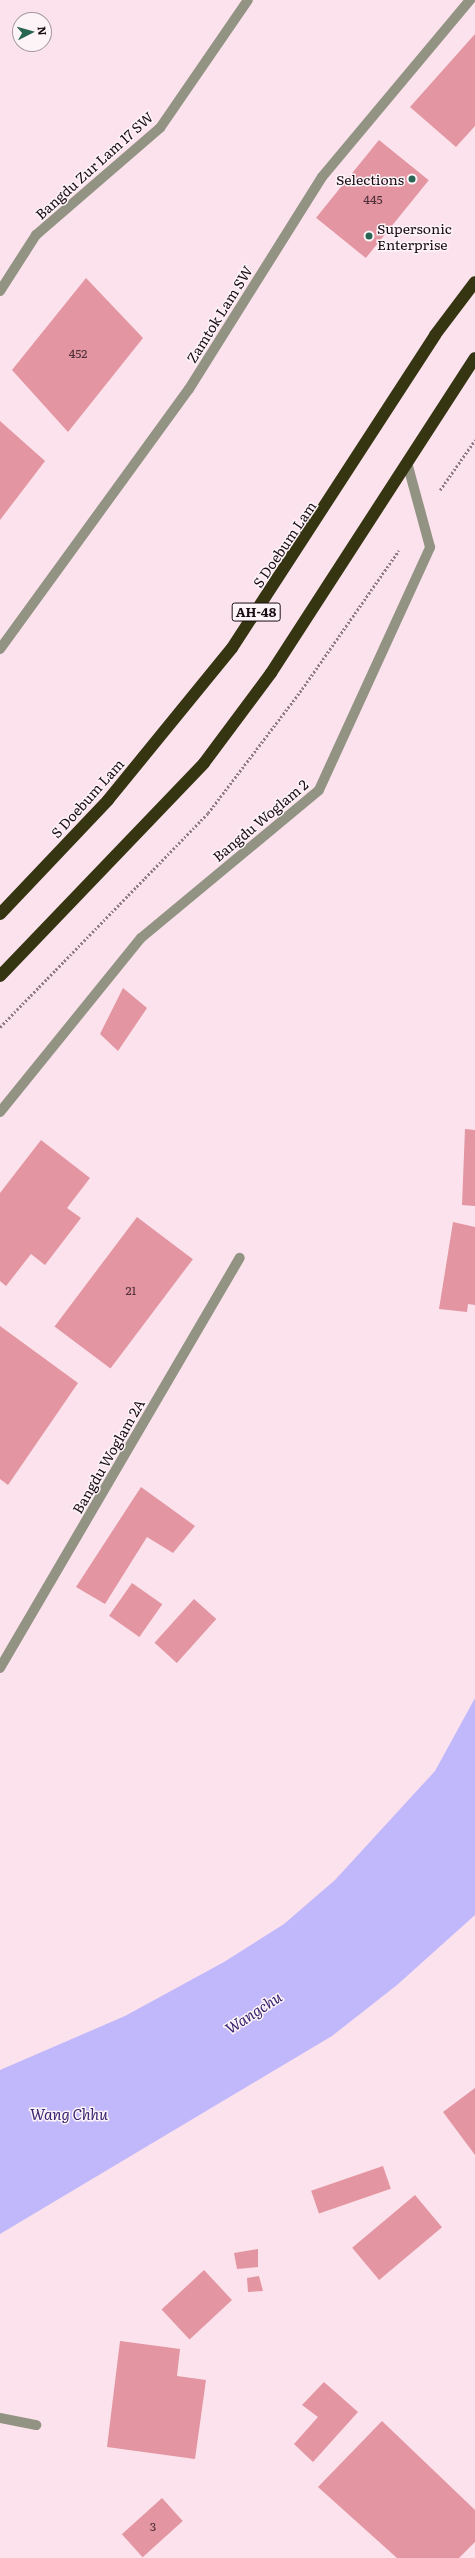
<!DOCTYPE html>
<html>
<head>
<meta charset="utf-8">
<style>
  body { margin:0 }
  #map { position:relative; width:475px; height:2558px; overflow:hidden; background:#fbe2ed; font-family:Literata,serif }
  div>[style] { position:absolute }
  .water>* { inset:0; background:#c0b8fb }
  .building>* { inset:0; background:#e395a1; transform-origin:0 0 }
  .path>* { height:2.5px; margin-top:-1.25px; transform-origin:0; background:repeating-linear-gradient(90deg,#8f7c85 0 2px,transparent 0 4px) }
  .minor>* { height:10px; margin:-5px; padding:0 5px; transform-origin:5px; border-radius:5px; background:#929383 }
  .highway>* { height:12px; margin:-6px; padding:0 6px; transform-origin:6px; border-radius:6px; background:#353512 }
  .dots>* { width:11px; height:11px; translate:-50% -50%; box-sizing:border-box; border:2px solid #fdf4f8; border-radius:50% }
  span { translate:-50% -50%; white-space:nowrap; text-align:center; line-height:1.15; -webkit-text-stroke:3px #fdf4f8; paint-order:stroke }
  .number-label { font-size:12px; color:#4d2f37 }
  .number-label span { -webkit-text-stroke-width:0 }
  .shield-label span { padding:1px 3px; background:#fdf4f8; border:1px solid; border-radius:3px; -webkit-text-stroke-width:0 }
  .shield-label { font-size:13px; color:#1b0d14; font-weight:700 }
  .street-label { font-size:14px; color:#1b0d14 }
  .poi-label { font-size:14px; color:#1b0d14 }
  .right { translate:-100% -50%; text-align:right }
  .left { translate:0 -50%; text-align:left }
  .water-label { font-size:15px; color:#382571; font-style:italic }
  .north { position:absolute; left:12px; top:12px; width:40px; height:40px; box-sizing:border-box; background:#fdf4f8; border:1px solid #a3989d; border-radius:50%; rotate:84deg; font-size:11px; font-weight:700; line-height:16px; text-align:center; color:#1b0d14 }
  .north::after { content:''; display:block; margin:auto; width:14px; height:18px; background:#286653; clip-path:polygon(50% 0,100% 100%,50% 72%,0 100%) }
</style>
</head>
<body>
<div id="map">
  <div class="water">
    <i style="clip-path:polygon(475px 1698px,475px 1915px,397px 1985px,332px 2036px,0 2234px,0 2070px,125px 2016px,224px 1962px,284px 1924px,335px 1880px,435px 1771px)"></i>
  </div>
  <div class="building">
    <i style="clip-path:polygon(475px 34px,475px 126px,456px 147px,410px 107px)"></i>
    <i style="left:379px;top:140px;width:64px;height:100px;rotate:39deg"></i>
    <i style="clip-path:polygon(86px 278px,143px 338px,68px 432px,12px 370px)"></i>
    <i style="clip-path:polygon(0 421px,45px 461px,0 520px)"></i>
    <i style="clip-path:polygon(123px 988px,147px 1008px,118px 1051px,100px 1034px)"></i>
    <i style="clip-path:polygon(465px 1129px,475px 1130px,475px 1206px,462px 1205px)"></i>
    <i style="clip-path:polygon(41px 1140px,90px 1178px,67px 1208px,81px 1218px,45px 1265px,31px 1254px,6px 1286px,0 1281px,0 1193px)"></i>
    <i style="left:137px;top:1217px;width:70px;height:137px;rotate:37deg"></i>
    <i style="clip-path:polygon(453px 1222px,475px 1227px,475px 1305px,468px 1304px,467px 1312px,439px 1309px)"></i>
    <i style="clip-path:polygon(0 1326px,78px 1383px,8px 1485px,0 1479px)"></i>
    <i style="clip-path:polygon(141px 1487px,195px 1526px,173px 1553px,147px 1537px,105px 1604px,76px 1587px)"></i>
    <i style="left:132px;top:1583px;width:37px;height:40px;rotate:35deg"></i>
    <i style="left:194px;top:1599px;width:30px;height:59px;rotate:42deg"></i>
    <i style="clip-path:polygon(475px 2088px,475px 2155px,443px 2112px)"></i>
    <i style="left:383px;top:2166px;width:24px;height:76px;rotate:71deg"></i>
    <i style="left:415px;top:2195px;width:42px;height:82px;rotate:50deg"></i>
    <i style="clip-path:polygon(258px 2249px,258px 2267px,237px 2269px,234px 2253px)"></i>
    <i style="left:204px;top:2270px;width:41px;height:58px;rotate:47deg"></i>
    <i style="clip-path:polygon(259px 2276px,263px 2291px,248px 2292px,247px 2278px)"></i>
    <i style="clip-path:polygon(120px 2341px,180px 2349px,177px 2376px,206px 2380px,195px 2459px,107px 2447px)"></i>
    <i style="clip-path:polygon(324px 2382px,358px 2412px,313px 2462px,294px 2444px,318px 2417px,302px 2405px)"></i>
    <i style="clip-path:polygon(382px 2421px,475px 2510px,475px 2542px,459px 2558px,397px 2558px,318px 2487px)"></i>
    <i style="left:162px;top:2498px;width:31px;height:54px;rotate:48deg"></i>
  </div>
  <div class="path">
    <i style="left:440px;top:490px;width:61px;rotate:-55deg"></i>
    <i style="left:0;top:1027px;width:298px;rotate:-45.8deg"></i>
    <i style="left:208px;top:813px;width:156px;rotate:-52.8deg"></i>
    <i style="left:302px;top:689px;width:169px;rotate:-55.1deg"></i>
  </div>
  <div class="minor">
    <i style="left:0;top:291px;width:67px;rotate:-57.3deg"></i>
    <i style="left:36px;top:235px;width:164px;rotate:-40.8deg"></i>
    <i style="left:160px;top:128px;width:155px;rotate:-55.5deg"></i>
    <i style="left:0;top:649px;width:321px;rotate:-54deg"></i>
    <i style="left:189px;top:389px;width:250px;rotate:-57.9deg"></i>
    <i style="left:322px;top:177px;width:231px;rotate:-50.1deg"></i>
    <i style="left:0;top:1112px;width:224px;rotate:-51deg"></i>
    <i style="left:141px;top:938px;width:231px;rotate:-39.7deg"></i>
    <i style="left:319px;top:790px;width:267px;rotate:-65.4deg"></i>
    <i style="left:430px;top:547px;width:84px;rotate:-105.2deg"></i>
    <i style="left:0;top:1668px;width:475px;rotate:-59.7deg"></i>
    <i style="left:0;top:2418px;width:37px;rotate:11deg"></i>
  </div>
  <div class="highway">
    <i style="left:0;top:914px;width:157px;rotate:-46.5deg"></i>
    <i style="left:108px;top:800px;width:196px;rotate:-50.8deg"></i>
    <i style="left:232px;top:648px;width:373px;rotate:-57deg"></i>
    <i style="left:435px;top:335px;width:66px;rotate:-53deg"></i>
    <i style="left:0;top:976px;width:295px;rotate:-46.2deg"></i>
    <i style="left:204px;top:763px;width:112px;rotate:-53.3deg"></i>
    <i style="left:271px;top:673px;width:375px;rotate:-57.1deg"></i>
  </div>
  <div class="dots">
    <i style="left:412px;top:179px;background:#286653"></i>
    <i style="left:369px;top:236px;background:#286653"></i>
  </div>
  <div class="number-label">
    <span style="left:373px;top:200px">445</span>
    <span style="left:78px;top:354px">452</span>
    <span style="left:131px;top:1291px">21</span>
    <span style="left:153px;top:2527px">3</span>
  </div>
  <div class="shield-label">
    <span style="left:256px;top:612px">AH-48</span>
  </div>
  <div class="street-label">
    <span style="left:94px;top:165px;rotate:-42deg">Bangdu Zur Lam 17 SW</span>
    <span style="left:219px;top:314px;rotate:-58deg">Zamtok Lam SW</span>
    <span style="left:284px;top:544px;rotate:-56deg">S Doebum Lam</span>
    <span style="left:87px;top:798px;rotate:-48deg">S Doebum Lam</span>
    <span style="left:260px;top:820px;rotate:-40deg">Bangdu Woglam 2</span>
    <span style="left:108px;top:1456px;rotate:-60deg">Bangdu Woglam 2A</span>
  </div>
  <div class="poi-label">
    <span class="right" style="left:404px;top:179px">Selections</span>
    <span class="left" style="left:377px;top:236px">Supersonic<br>Enterprise</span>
  </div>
  <div class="water-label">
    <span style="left:253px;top:2012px;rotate:-33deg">Wangchu</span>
    <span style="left:69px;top:2114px">Wang Chhu</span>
  </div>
  <div class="north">N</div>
</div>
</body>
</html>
